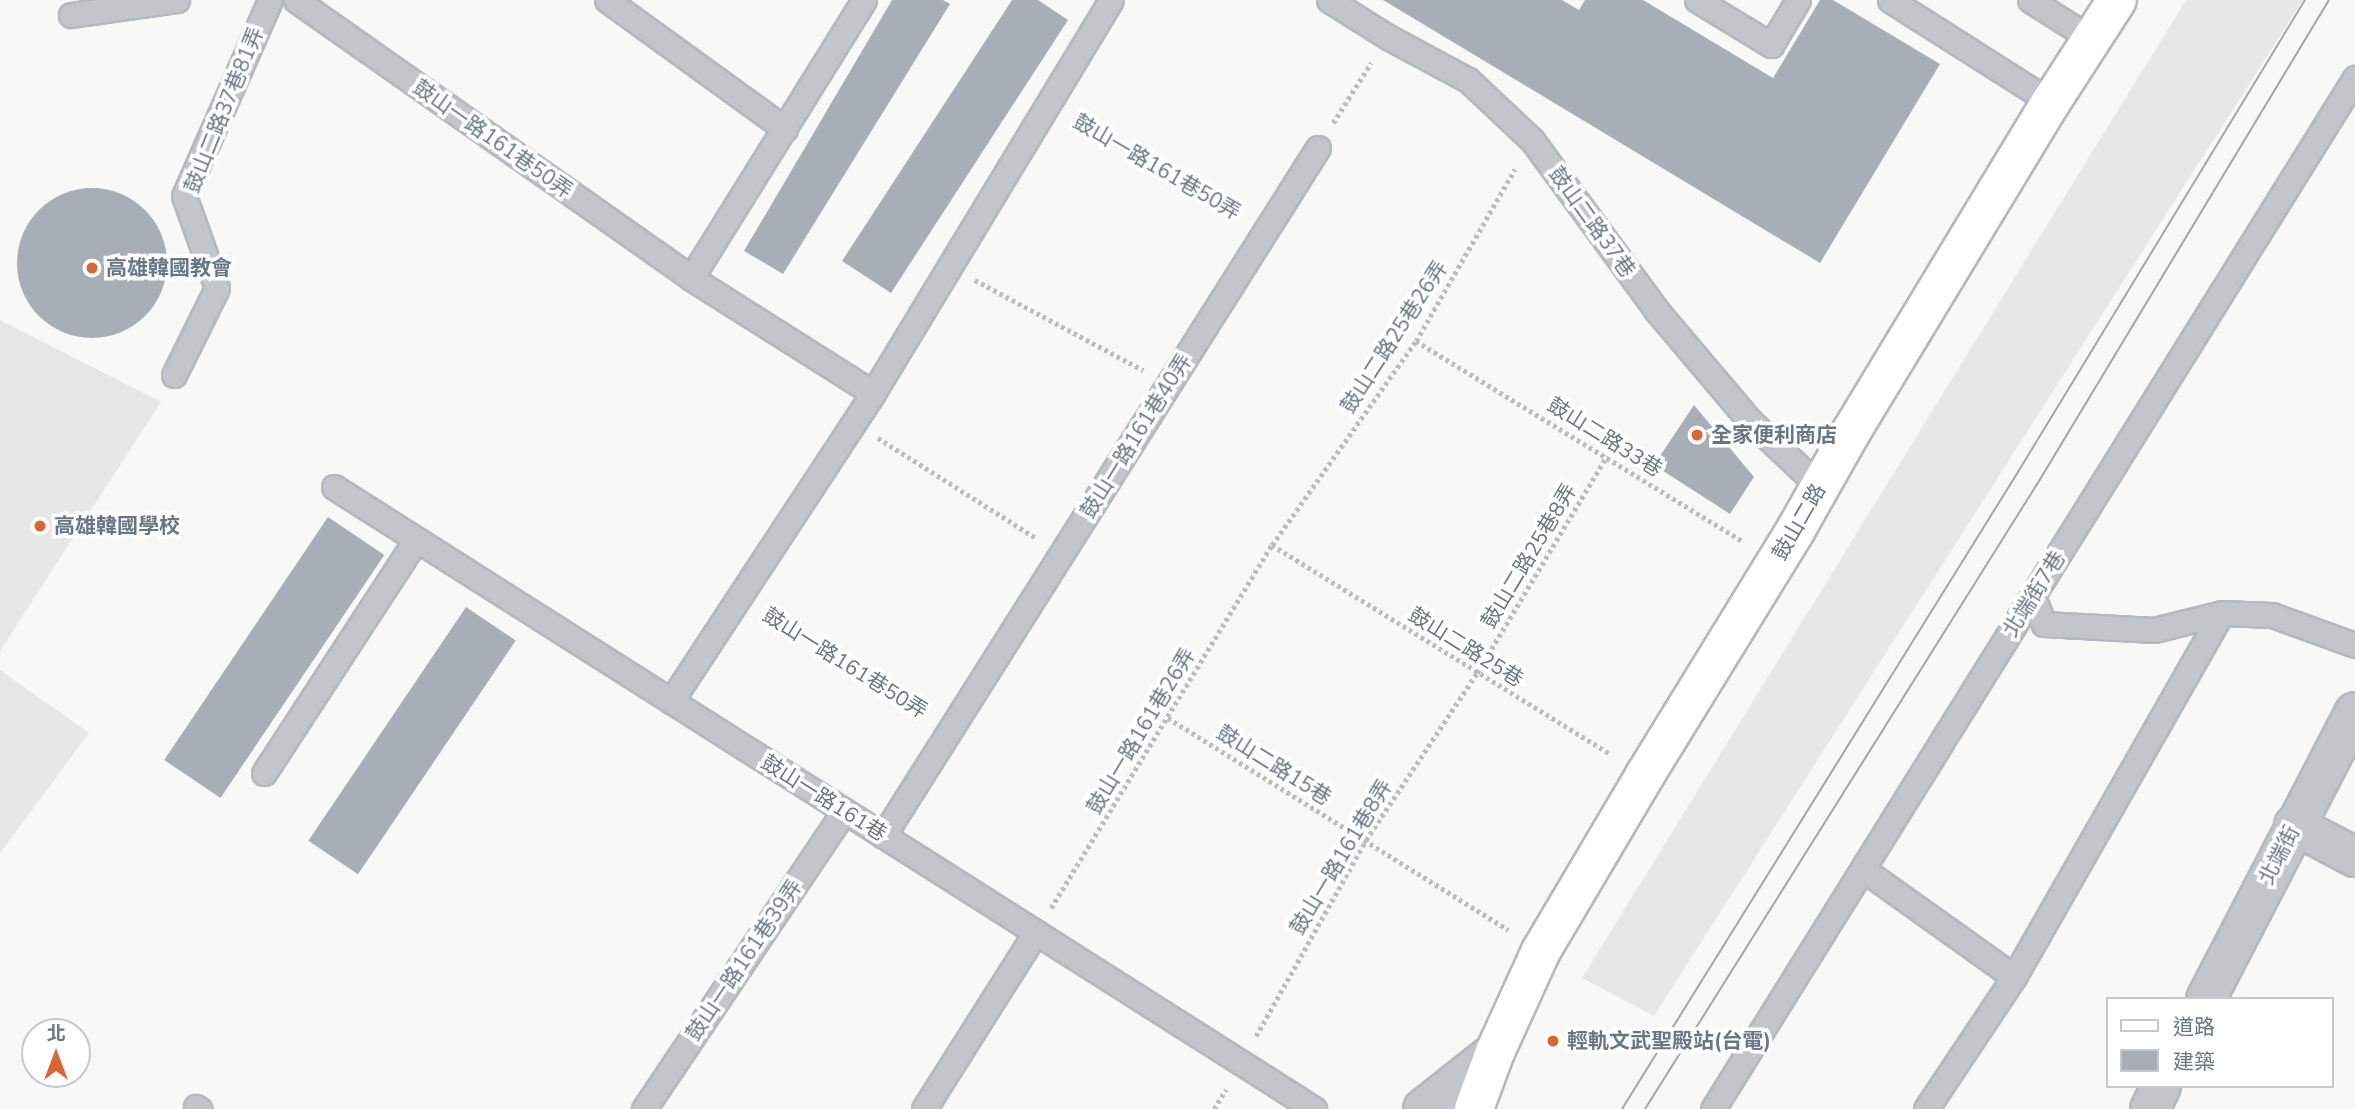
<!DOCTYPE html>
<html>
<head>
<meta charset="utf-8">
<style>
  body { margin:0 }
  #map { position:relative; width:2355px; height:1109px; overflow:hidden; background:#f8f8f6; font-family:"Nunito Sans","Noto Sans TC",sans-serif }
  div>[style] { position:absolute }
  .built>* { inset:0; background:#e6e7e7 }
  .building>* { inset:0; background:#a7aeb5; transform-origin:0 0 }
  .round { border-radius:50% }
  .path>* { height:4.5px; margin-top:-2.25px; transform-origin:0; background:repeating-linear-gradient(90deg,#babdbf 0 3.5px,transparent 0 7px) }
  .roads { filter:drop-shadow(2px 0 #b4b9be) drop-shadow(-2px 0 #b4b9be) drop-shadow(0 2px #b4b9be) drop-shadow(0 -2px #b4b9be) }
  .lane>* { height:23px; margin:-11.5px; padding:0 11.5px; transform-origin:11.5px; border-radius:11.5px; background:#c2c5c9 }
  .street>* { height:38px; margin:-19px; padding:0 19px; transform-origin:19px; border-radius:19px; background:#c2c5c9 }
  .secondary>* { height:38px; margin:-19px; padding:0 19px; transform-origin:19px; border-radius:19px; background:#fff }
  .tram>* { height:2px; margin:-1px; padding:0 1px; transform-origin:1px; border-radius:1px; background:#a1a7ad }
  .dots>* { width:19px; height:19px; translate:-50% -50%; box-sizing:border-box; border:4px solid #fff; border-radius:50% }
  span { translate:-50% -50%; white-space:nowrap; text-align:center; line-height:1.15; -webkit-text-stroke:7px #fff; paint-order:stroke }
  .street-label { font-size:21px; color:#697785 }
  .poi-label { font-size:21px; color:#697785; font-weight:700 }
  .left { translate:0 -50%; text-align:left }
  .legend { position:absolute; left:2106px; top:997px; width:228px; height:91px; box-sizing:border-box; background:#fff; border:2px solid #c3c9ce; margin:0; padding:9px 12px; list-style:none; font-size:21px; color:#697785 }
  .legend li { display:flex; align-items:center; gap:14px; height:35px }
  .legend b { width:35px; border:2px solid #c3c9ce }
  .north { position:absolute; left:21px; top:1018px; width:70px; height:70px; box-sizing:border-box; background:#fff; border:2px solid #c3c9ce; border-radius:50%; rotate:0deg; font-size:19px; font-weight:700; line-height:28px; text-align:center; color:#697785 }
  .north::after { content:''; display:block; margin:auto; width:24px; height:32px; background:#d96636; clip-path:polygon(50% 0,100% 100%,50% 72%,0 100%) }
</style>
</head>
<body>
<div id="map">
  <div class="built">
    <i style="clip-path:polygon(2186px 0,2303px 0,1654px 1016px,1582px 978px)"></i>
    <i style="clip-path:polygon(0 320px,161px 402px,0 651px)"></i>
    <i style="clip-path:polygon(0 670px,89px 733px,0 853px)"></i>
  </div>
  <div class="building">
    <i style="clip-path:polygon(892px 0,943px 0,950px 4px,783px 274px,744px 251px)"></i>
    <i style="clip-path:polygon(1012px 0,1038px 0,1068px 20px,891px 293px,842px 261px)"></i>
    <i style="clip-path:polygon(1383px 0,1562px 0,1579px 10px,1585px 0,1643px 0,1773px 78px,1820px 0,1833px 0,1940px 64px,1820px 263px)"></i>
    <i class="round" style="left:17px;top:188px;width:150px;height:150px"></i>
    <i style="clip-path:polygon(1694px 405px,1754px 477px,1730px 514px,1654px 465px)"></i>
    <i style="left:328px;top:517px;width:68px;height:293px;rotate:34deg"></i>
    <i style="left:466px;top:607px;width:60px;height:282px;rotate:34deg"></i>
  </div>
  <div class="path">
    <i style="left:1073px;top:119px;width:194px;rotate:30deg"></i>
    <i style="left:1333px;top:123px;width:71px;rotate:-57.7deg"></i>
    <i style="left:975px;top:280px;width:191px;rotate:28.2deg"></i>
    <i style="left:1416px;top:341px;width:382px;rotate:31.5deg"></i>
    <i style="left:878px;top:438px;width:187px;rotate:32.3deg"></i>
    <i style="left:1272px;top:545px;width:398px;rotate:31.7deg"></i>
    <i style="left:764px;top:613px;width:188px;rotate:31.7deg"></i>
    <i style="left:1168px;top:718px;width:401px;rotate:31.9deg"></i>
    <i style="left:1051px;top:908px;width:425px;rotate:-58.7deg"></i>
    <i style="left:1272px;top:545px;width:250px;rotate:-54.8deg"></i>
    <i style="left:1416px;top:341px;width:198px;rotate:-60.1deg"></i>
    <i style="left:1256px;top:1036px;width:225px;rotate:-60.7deg"></i>
    <i style="left:1366px;top:840px;width:201px;rotate:-56.4deg"></i>
    <i style="left:1477px;top:673px;width:253px;rotate:-59.1deg"></i>
    <i style="left:1214px;top:1109px;width:23px;rotate:-59deg"></i>
  </div>
  <div class="roads">
    <div class="lane">
      <i style="left:296px;top:0;width:483px;rotate:35.1deg"></i>
      <i style="left:691px;top:278px;width:215px;rotate:32.3deg"></i>
      <i style="left:607px;top:0;width:220px;rotate:35.9deg"></i>
      <i style="left:1329px;top:0;width:70px;rotate:32.1deg"></i>
      <i style="left:1388px;top:37px;width:91px;rotate:28.3deg"></i>
      <i style="left:1468px;top:80px;width:88px;rotate:43.2deg"></i>
      <i style="left:1532px;top:140px;width:212px;rotate:53.8deg"></i>
      <i style="left:1657px;top:311px;width:143px;rotate:49.8deg"></i>
      <i style="left:1749px;top:420px;width:98px;rotate:43.3deg"></i>
      <i style="left:1697px;top:0;width:87px;rotate:31.3deg"></i>
      <i style="left:1771px;top:45px;width:52px;rotate:-59deg"></i>
      <i style="left:1890px;top:0;width:191px;rotate:32.4deg"></i>
      <i style="left:2030px;top:0;width:73px;rotate:32.2deg"></i>
      <i style="left:71px;top:15px;width:107px;rotate:-8.1deg"></i>
      <i style="left:691px;top:278px;width:327px;rotate:-58.1deg"></i>
      <i style="left:174px;top:375px;width:97px;rotate:-63.7deg"></i>
      <i style="left:217px;top:288px;width:98px;rotate:-109.7deg"></i>
      <i style="left:184px;top:196px;width:214px;rotate:-66.3deg"></i>
      <i style="left:334px;top:487px;width:1161px;rotate:32.4deg"></i>
      <i style="left:2033px;top:596px;width:30px;rotate:69deg"></i>
      <i style="left:2044px;top:624px;width:110px;rotate:3.1deg"></i>
      <i style="left:2154px;top:630px;width:70px;rotate:-14deg"></i>
      <i style="left:2222px;top:613px;width:50px;rotate:2.3deg"></i>
      <i style="left:2272px;top:615px;width:88px;rotate:19.9deg"></i>
      <i style="left:671px;top:701px;width:368px;rotate:-56.7deg"></i>
      <i style="left:873px;top:393px;width:459px;rotate:-58.8deg"></i>
      <i style="left:264px;top:773px;width:278px;rotate:-56.9deg"></i>
      <i style="left:883px;top:836px;width:814px;rotate:-57.7deg"></i>
      <i style="left:1864px;top:870px;width:184px;rotate:35.5deg"></i>
      <i style="left:196px;top:1107px;width:4px;rotate:34deg"></i>
      <i style="left:644px;top:1109px;width:359px;rotate:-56.1deg"></i>
      <i style="left:924px;top:1109px;width:209px;rotate:-57.7deg"></i>
      <i style="left:1713px;top:1109px;width:1215px;rotate:-58.09deg"></i>
      <i style="left:1926px;top:1109px;width:159px;rotate:-56.3deg"></i>
      <i style="left:2014px;top:977px;width:419px;rotate:-60.3deg"></i>
    </div>
    <div class="street">
      <i style="left:2294px;top:825px;width:69px;rotate:27.7deg"></i>
      <i style="left:2206px;top:999px;width:323px;rotate:-62.6deg"></i>
      <i style="left:1423px;top:1109px;width:92px;rotate:-38.4deg"></i>
      <i style="left:2150px;top:1109px;width:25px;rotate:-64deg"></i>
    </div>
    <div class="secondary">
      <i style="left:1474px;top:1109px;width:61px;rotate:-69.8deg"></i>
      <i style="left:1495px;top:1052px;width:111px;rotate:-65.5deg"></i>
      <i style="left:1541px;top:951px;width:204px;rotate:-59.4deg"></i>
      <i style="left:1645px;top:775px;width:286px;rotate:-58.4deg"></i>
      <i style="left:1795px;top:531px;width:114px;rotate:-60.5deg"></i>
      <i style="left:1851px;top:432px;width:386px;rotate:-58.8deg"></i>
      <i style="left:2051px;top:102px;width:121px;rotate:-57.1deg"></i>
    </div>
  </div>
  <div class="tram">
    <i style="left:1622px;top:1109px;width:750px;rotate:-58.13deg"></i>
    <i style="left:2018px;top:472px;width:552px;rotate:-58.7deg"></i>
    <i style="left:1645px;top:1109px;width:736px;rotate:-57.89deg"></i>
    <i style="left:2036px;top:486px;width:567px;rotate:-58.92deg"></i>
  </div>
  <div class="dots">
    <i style="left:92px;top:268px;background:#d96636"></i>
    <i style="left:1697px;top:435px;background:#d96636"></i>
    <i style="left:40px;top:526px;background:#d96636"></i>
    <i style="left:1553px;top:1041px;background:#d96636"></i>
  </div>
  <div class="street-label">
    <span style="left:224px;top:110px;rotate:-68deg">鼓山二路37巷81弄</span>
    <span style="left:493px;top:139px;rotate:35deg">鼓山一路161巷50弄</span>
    <span style="left:1157px;top:167px;rotate:30deg">鼓山一路161巷50弄</span>
    <span style="left:1592px;top:222px;rotate:54deg">鼓山二路37巷</span>
    <span style="left:1394px;top:337px;rotate:-57deg">鼓山二路25巷26弄</span>
    <span style="left:1136px;top:436px;rotate:-58deg">鼓山一路161巷40弄</span>
    <span style="left:1605px;top:437px;rotate:32deg">鼓山二路33巷</span>
    <span style="left:1799px;top:522px;rotate:-60deg">鼓山二路</span>
    <span style="left:1529px;top:556px;rotate:-59deg">鼓山二路25巷8弄</span>
    <span style="left:2034px;top:594px;rotate:-58deg">北端街7巷</span>
    <span style="left:1466px;top:647px;rotate:32deg">鼓山二路25巷</span>
    <span style="left:845px;top:663px;rotate:32deg">鼓山一路161巷50弄</span>
    <span style="left:1141px;top:731px;rotate:-59deg">鼓山一路161巷26弄</span>
    <span style="left:1274px;top:765px;rotate:32deg">鼓山二路15巷</span>
    <span style="left:824px;top:798px;rotate:32deg">鼓山一路161巷</span>
    <span style="left:2279px;top:855px;rotate:-63deg">北端街</span>
    <span style="left:1341px;top:857px;rotate:-59deg">鼓山一路161巷8弄</span>
    <span style="left:744px;top:960px;rotate:-56deg">鼓山一路161巷39弄</span>
  </div>
  <div class="poi-label">
    <span class="left" style="left:106px;top:268px">高雄韓國教會</span>
    <span class="left" style="left:1711px;top:435px">全家便利商店</span>
    <span class="left" style="left:54px;top:526px">高雄韓國學校</span>
    <span class="left" style="left:1567px;top:1041px">輕軌文武聖殿站(台電)</span>
  </div>
  <ul class="legend">
  <li><b style="height:9px;background:#fff"></b>道路</li>
  <li><b style="height:19px;background:#a7aeb5"></b>建築</li>
  </ul>
  <div class="north">北</div>
</div>
</body>
</html>
